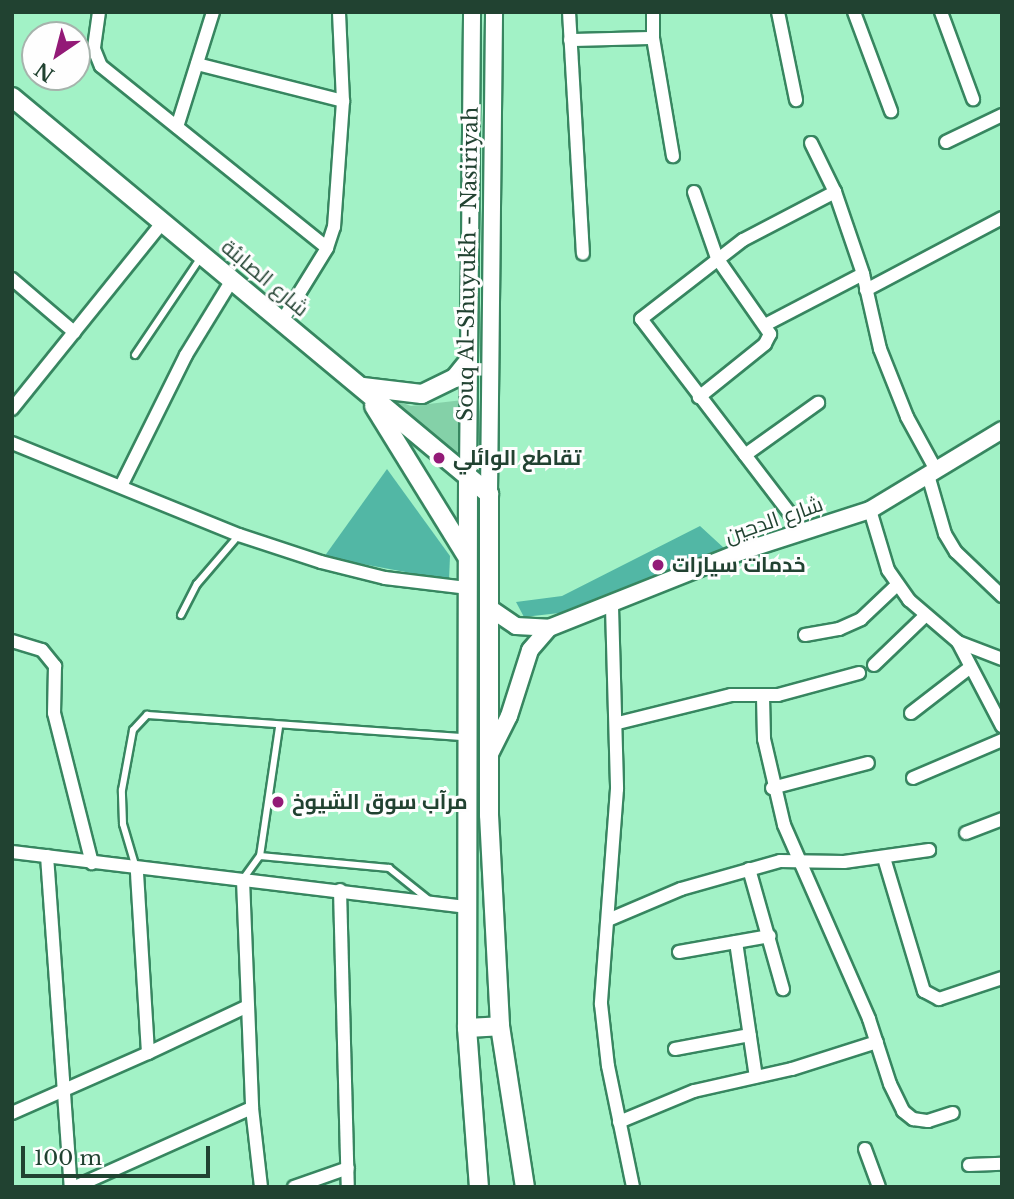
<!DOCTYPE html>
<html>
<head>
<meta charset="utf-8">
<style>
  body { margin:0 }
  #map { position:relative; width:1014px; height:1199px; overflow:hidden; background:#a2f2c6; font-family:"Libre Baskerville",Cairo,serif }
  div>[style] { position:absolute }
  .green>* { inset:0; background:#84d1a8 }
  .building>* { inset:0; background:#52b7a5 }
  .roads { filter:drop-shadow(2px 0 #378660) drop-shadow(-2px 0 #378660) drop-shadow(0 2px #378660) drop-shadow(0 -2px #378660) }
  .lane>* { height:6px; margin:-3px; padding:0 3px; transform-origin:3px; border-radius:3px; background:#fff }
  .street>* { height:12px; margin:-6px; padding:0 6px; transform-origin:6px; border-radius:6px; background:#fff }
  .secondary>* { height:16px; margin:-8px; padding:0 8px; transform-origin:8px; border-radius:8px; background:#fff }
  .primary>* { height:18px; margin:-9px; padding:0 9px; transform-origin:9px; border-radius:9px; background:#fff }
  .dots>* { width:19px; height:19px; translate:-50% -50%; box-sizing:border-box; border:4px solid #fefefe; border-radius:50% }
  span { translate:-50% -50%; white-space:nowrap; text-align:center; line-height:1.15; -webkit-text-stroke:6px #fefefe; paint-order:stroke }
  .street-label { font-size:21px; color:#214231 }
  .poi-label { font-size:21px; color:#214231; font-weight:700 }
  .left { translate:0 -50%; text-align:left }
  .frame { position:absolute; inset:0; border:14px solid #214231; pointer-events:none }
  .north { position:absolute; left:21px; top:21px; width:70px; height:70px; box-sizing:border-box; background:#fefefe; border:2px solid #a6b3ac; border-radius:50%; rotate:215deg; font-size:19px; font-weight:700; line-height:28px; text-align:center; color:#214231 }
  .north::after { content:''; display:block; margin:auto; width:24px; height:32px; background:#931a77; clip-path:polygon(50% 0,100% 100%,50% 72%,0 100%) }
  .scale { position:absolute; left:21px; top:1146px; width:189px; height:32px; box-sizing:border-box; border:4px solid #214231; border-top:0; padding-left:9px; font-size:21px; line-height:24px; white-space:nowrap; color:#214231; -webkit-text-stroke:5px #fefefe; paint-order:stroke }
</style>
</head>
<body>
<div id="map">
  <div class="green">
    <i style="clip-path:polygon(463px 400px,458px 457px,394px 406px,397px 401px,411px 406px)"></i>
  </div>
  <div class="building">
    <i style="clip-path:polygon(387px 469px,450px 556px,449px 580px,324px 557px)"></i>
    <i style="clip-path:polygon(700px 526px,725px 549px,653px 582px,577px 611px,524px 617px,516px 602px,562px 596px)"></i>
  </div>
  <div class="roads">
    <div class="lane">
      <i style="left:135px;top:355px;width:118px;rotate:-56deg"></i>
      <i style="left:181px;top:615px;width:35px;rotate:-63deg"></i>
      <i style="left:197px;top:584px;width:65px;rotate:-49.4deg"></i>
      <i style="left:260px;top:856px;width:130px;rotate:5.3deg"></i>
      <i style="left:389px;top:868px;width:53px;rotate:38.8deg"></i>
      <i style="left:136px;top:868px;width:46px;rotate:-106.5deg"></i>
      <i style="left:123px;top:824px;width:34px;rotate:-92deg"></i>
      <i style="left:122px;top:790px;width:61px;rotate:-79.6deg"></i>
      <i style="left:133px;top:730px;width:21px;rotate:-47deg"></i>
      <i style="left:147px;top:715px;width:319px;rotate:4deg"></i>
      <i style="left:243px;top:879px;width:29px;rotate:-54deg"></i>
      <i style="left:260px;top:856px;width:130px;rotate:-81.6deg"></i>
    </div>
    <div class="street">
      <i style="left:99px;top:12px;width:37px;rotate:98deg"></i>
      <i style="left:94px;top:49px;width:18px;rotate:68deg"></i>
      <i style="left:101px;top:66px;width:290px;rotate:38.8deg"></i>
      <i style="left:569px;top:12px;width:242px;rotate:86.7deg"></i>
      <i style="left:653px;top:12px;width:26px;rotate:90deg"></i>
      <i style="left:653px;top:38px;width:120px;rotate:80.4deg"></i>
      <i style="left:778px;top:12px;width:90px;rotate:78.4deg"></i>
      <i style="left:854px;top:12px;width:106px;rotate:69.5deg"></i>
      <i style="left:941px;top:12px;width:93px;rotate:69.8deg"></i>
      <i style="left:570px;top:40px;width:83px;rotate:-1.4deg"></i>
      <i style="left:197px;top:64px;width:151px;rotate:14.2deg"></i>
      <i style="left:177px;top:127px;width:121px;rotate:-72.6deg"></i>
      <i style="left:946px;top:142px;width:62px;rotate:-25.7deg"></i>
      <i style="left:811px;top:143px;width:55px;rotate:63.9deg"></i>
      <i style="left:835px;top:192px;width:87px;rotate:71.1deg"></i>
      <i style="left:863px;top:274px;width:77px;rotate:77.2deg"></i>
      <i style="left:880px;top:349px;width:73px;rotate:68.3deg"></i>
      <i style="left:907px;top:417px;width:60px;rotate:61.3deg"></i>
      <i style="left:694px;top:192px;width:70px;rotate:70.8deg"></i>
      <i style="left:717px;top:258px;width:93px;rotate:55.1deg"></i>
      <i style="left:770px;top:334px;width:11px;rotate:117deg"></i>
      <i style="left:765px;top:344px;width:85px;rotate:141.2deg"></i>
      <i style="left:12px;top:279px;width:82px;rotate:40.5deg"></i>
      <i style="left:866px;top:290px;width:154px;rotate:-27.9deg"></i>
      <i style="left:282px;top:321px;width:86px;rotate:-58.3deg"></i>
      <i style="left:327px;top:248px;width:22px;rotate:-72deg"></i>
      <i style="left:334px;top:227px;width:126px;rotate:-85.9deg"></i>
      <i style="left:343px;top:101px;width:89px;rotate:-92.6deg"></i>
      <i style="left:765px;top:325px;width:110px;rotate:-27.5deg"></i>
      <i style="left:12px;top:409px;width:240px;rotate:-51.1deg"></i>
      <i style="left:12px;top:443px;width:245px;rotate:22.1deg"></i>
      <i style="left:239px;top:535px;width:86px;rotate:18.2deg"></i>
      <i style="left:321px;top:562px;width:66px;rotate:14deg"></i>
      <i style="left:385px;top:578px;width:84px;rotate:6.9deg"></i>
      <i style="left:745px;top:455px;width:90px;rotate:-35.5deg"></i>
      <i style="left:928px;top:475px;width:61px;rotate:73.9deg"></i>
      <i style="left:945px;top:534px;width:21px;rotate:59deg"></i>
      <i style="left:956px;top:552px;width:64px;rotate:43.7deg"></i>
      <i style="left:122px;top:484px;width:144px;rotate:-63.6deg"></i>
      <i style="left:186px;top:355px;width:88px;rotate:-58.5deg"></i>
      <i style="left:870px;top:510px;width:63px;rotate:73.3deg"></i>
      <i style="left:888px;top:570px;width:37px;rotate:55deg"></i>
      <i style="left:909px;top:600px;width:65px;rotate:40.6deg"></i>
      <i style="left:958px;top:642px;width:47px;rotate:21.1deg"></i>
      <i style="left:804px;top:532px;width:268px;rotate:-127.4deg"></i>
      <i style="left:641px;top:319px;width:129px;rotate:-37.8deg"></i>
      <i style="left:743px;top:240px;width:104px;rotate:-27.6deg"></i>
      <i style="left:612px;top:607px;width:182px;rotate:88.4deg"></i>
      <i style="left:617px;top:789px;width:216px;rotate:94.3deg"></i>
      <i style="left:601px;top:1004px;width:62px;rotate:83.6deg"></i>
      <i style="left:608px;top:1066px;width:124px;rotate:78.3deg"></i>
      <i style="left:805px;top:635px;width:35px;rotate:-10deg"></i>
      <i style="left:839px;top:629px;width:24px;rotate:-24deg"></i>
      <i style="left:861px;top:619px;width:50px;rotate:-43.4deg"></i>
      <i style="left:12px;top:641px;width:31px;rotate:17deg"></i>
      <i style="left:42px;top:650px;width:21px;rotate:51deg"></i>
      <i style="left:55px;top:666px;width:47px;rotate:91.2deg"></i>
      <i style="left:54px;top:713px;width:155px;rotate:75.8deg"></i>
      <i style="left:958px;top:642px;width:95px;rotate:62.4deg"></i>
      <i style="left:874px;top:665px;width:71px;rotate:-43.9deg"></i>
      <i style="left:763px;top:697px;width:42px;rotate:88.6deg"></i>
      <i style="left:764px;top:739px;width:88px;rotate:76.9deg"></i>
      <i style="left:784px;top:825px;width:212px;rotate:66.3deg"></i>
      <i style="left:869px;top:1019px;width:68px;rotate:72.1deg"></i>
      <i style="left:890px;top:1084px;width:30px;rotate:64deg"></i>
      <i style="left:903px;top:1111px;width:13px;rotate:39deg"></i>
      <i style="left:913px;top:1119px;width:15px;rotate:8deg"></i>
      <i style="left:928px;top:1121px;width:26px;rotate:-18deg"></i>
      <i style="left:911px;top:713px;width:72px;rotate:-37.7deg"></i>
      <i style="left:618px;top:723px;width:116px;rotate:-13.9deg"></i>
      <i style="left:731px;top:695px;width:47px"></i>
      <i style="left:778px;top:695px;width:84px;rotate:-15.2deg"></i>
      <i style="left:913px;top:778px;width:97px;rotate:-23.1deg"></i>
      <i style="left:772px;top:788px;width:99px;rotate:-14.6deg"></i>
      <i style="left:966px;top:833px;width:39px;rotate:-21deg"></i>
      <i style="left:12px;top:852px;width:459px;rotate:6.9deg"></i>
      <i style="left:47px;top:856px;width:332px;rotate:85.9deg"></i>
      <i style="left:884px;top:858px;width:139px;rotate:73.3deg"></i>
      <i style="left:924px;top:991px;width:17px;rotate:28deg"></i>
      <i style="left:939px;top:999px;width:66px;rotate:-18.4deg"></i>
      <i style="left:749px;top:869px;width:125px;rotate:74.2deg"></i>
      <i style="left:243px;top:880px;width:228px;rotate:87.7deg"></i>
      <i style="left:252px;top:1108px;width:80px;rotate:83.5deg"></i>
      <i style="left:340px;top:890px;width:297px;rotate:88.5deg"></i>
      <i style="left:608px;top:920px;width:79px;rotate:-23deg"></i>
      <i style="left:681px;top:889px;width:103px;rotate:-15.8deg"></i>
      <i style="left:780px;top:861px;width:64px;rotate:0.9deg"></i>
      <i style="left:844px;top:862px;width:86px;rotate:-8deg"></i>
      <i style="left:736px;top:942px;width:136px;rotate:81.6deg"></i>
      <i style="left:679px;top:952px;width:92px;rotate:-10deg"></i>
      <i style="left:675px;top:1049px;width:76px;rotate:-10.6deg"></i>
      <i style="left:148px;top:1053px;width:110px;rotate:-25.2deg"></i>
      <i style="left:12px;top:1113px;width:149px;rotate:-23.8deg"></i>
      <i style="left:148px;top:1053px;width:182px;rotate:-93.5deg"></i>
      <i style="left:619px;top:1122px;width:81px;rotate:-22.5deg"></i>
      <i style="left:694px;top:1091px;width:100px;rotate:-12.7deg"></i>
      <i style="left:792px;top:1069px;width:89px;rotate:-17.6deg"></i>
      <i style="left:865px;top:1149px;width:40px;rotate:69.8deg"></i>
      <i style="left:969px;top:1165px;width:33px;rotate:-2deg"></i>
      <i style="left:75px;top:1187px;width:194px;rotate:-24.1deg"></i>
      <i style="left:294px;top:1187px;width:57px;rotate:-19.4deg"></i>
    </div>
    <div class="secondary">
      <i style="left:468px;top:476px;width:464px;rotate:-89.5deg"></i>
      <i style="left:489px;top:494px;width:482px;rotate:-89.4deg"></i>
      <i style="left:488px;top:607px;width:34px;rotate:34deg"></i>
      <i style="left:516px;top:626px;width:33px;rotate:3deg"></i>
      <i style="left:549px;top:628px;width:206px;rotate:-21.7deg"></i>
      <i style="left:740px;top:552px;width:137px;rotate:-17.9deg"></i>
      <i style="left:870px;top:510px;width:154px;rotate:-31.2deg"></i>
      <i style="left:490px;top:754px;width:42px;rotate:-63.4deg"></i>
      <i style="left:509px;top:716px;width:69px;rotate:-72.3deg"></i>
      <i style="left:530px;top:650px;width:29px;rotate:-49deg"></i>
    </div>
    <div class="primary">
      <i style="left:12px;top:97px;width:621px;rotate:39.77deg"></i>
      <i style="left:489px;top:494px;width:321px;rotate:90deg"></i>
      <i style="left:489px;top:815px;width:211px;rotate:87deg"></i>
      <i style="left:500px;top:1026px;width:163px;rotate:81.2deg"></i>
      <i style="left:363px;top:387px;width:59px;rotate:6.8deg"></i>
      <i style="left:422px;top:394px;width:37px;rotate:-26deg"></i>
      <i style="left:455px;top:378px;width:19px;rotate:-51deg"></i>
      <i style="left:374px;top:406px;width:175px;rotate:58.3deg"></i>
      <i style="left:468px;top:476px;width:552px;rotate:90.1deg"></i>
      <i style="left:467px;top:1028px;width:159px;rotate:85.7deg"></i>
      <i style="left:467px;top:1028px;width:33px;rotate:-3deg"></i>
    </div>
  </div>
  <div class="dots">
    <i style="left:439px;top:458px;background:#931a77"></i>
    <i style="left:658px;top:565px;background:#931a77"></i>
    <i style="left:278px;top:802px;background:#931a77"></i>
  </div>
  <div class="street-label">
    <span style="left:468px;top:264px;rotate:-89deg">Souq Al-Shuyukh - Nasiriyah</span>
    <span style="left:265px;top:278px;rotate:40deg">شارع الصابئة</span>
    <span style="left:774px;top:520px;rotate:-19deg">شارع الدجين</span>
  </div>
  <div class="poi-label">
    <span class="left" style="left:453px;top:458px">تقاطع الوائلي</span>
    <span class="left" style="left:672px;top:565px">خدمات سيارات</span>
    <span class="left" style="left:292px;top:802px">مرآب سوق الشيوخ</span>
  </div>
  <div class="frame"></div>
  <div class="north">N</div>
  <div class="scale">100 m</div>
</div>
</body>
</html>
